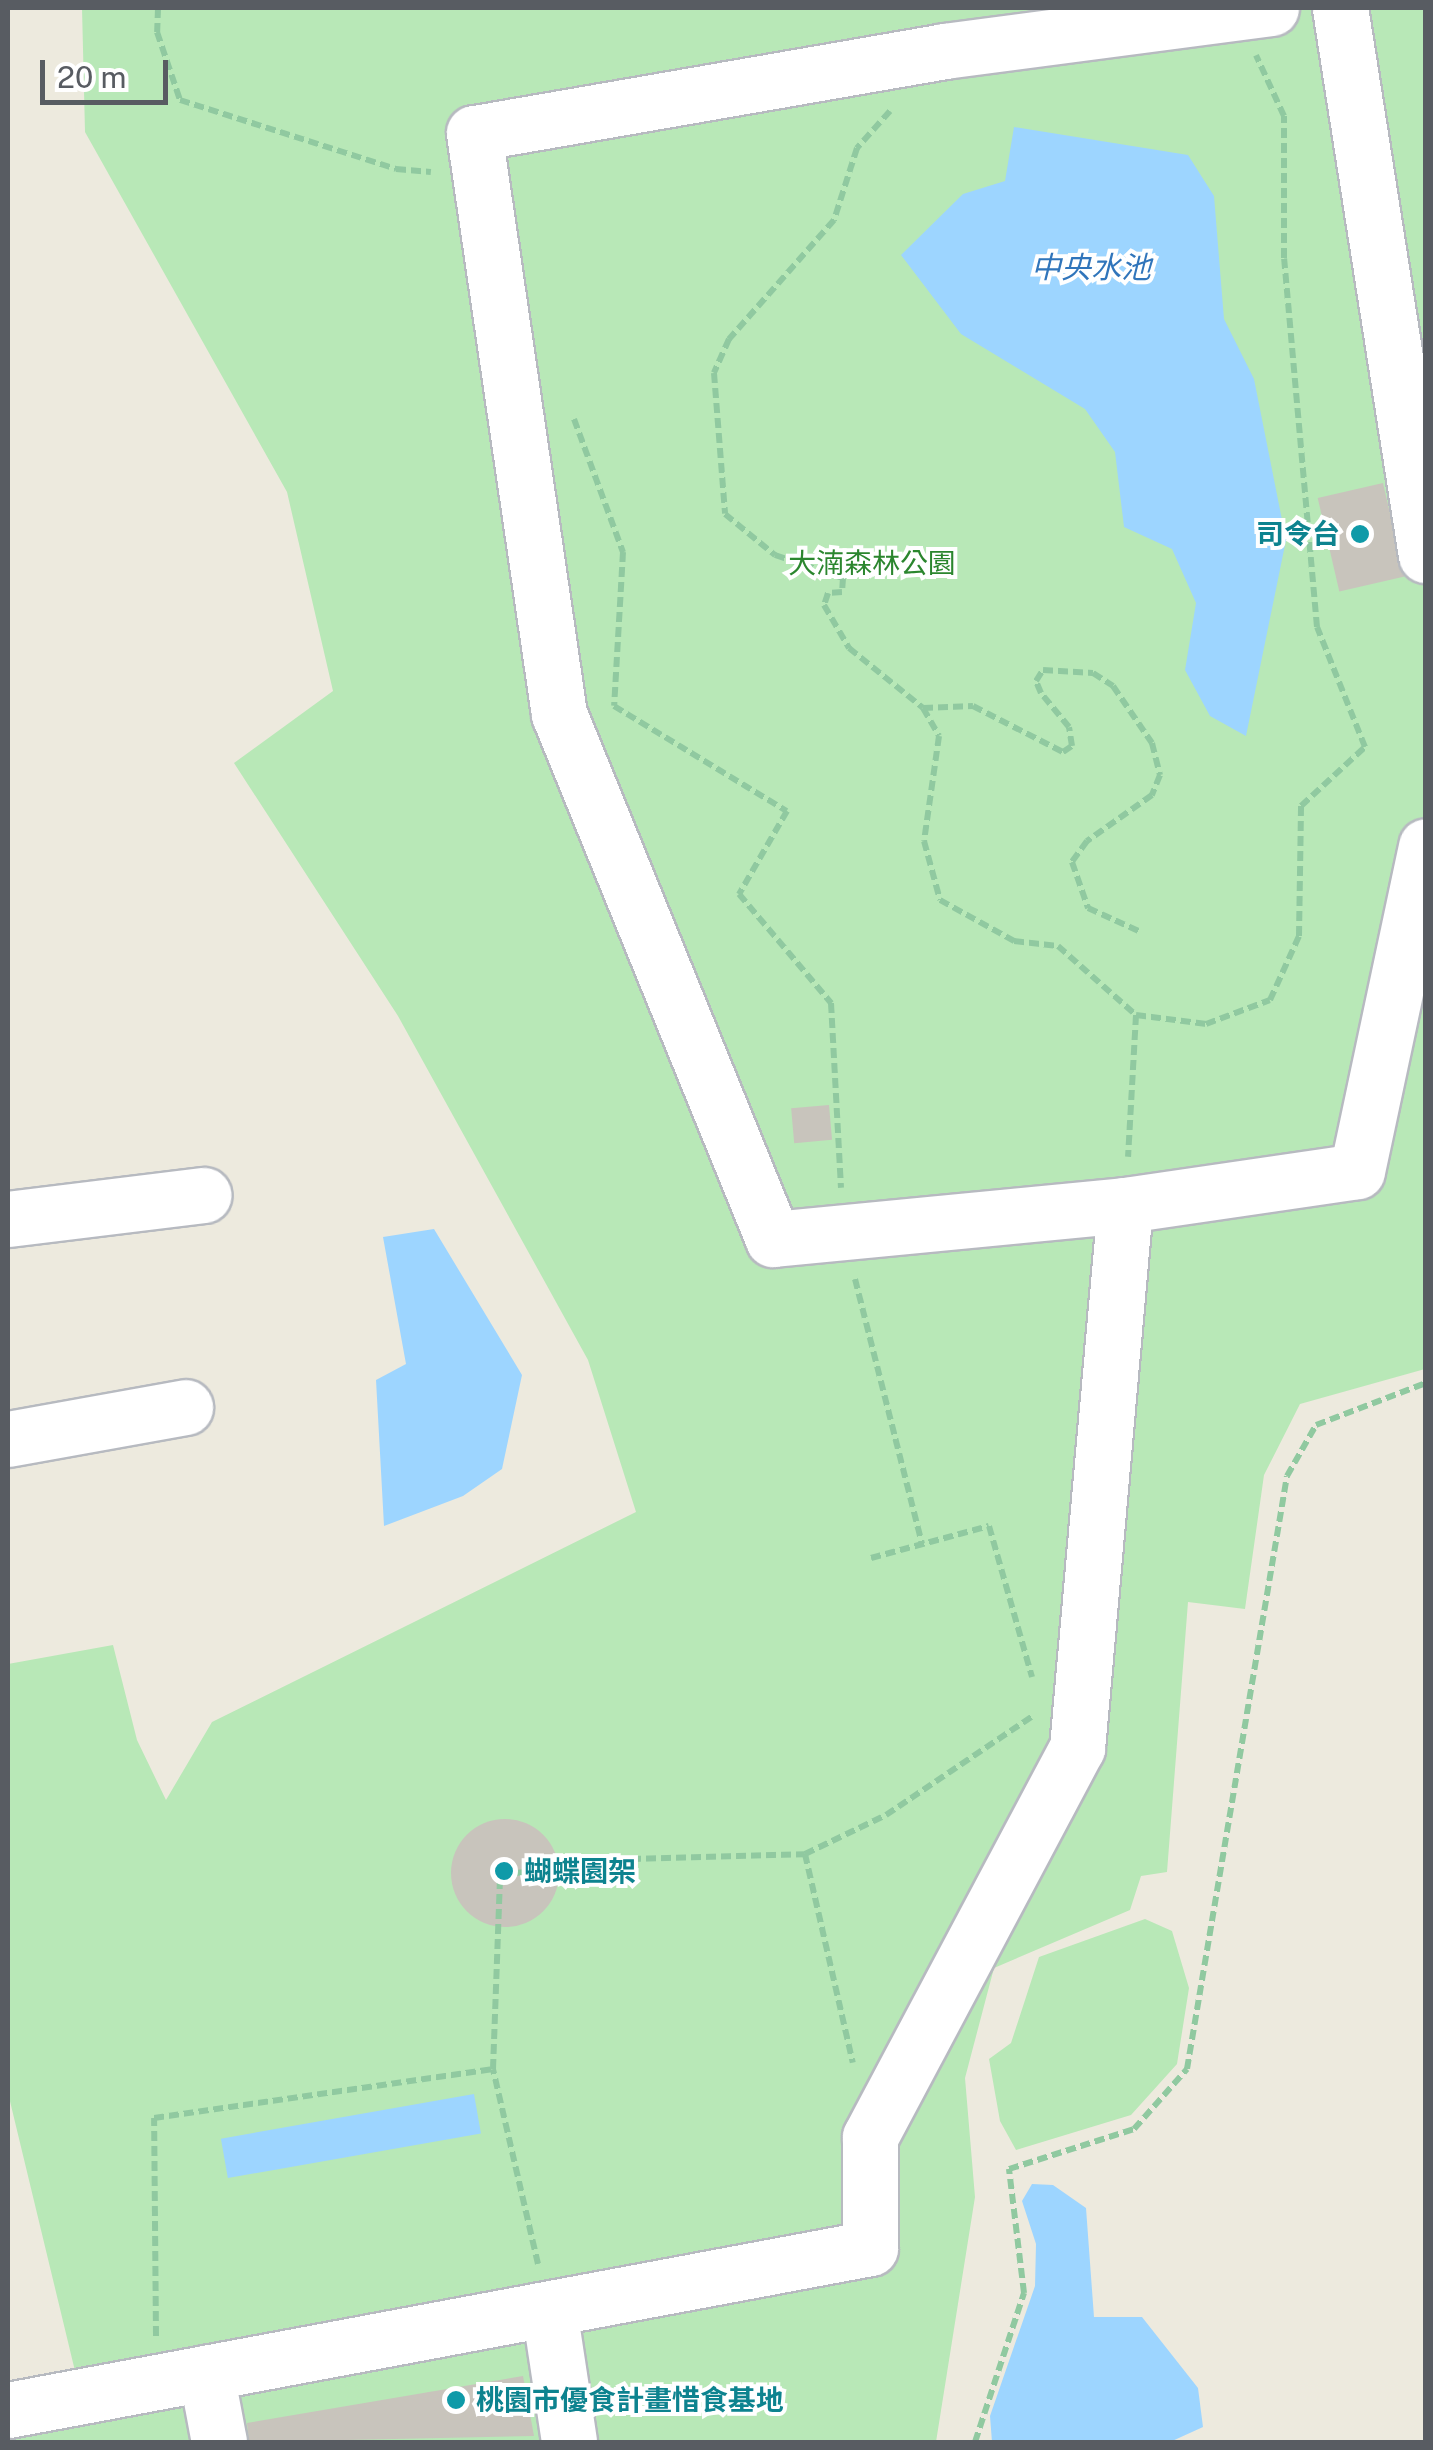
<!DOCTYPE html>
<html>
<head>
<meta charset="utf-8">
<style>
  body { margin:0 }
  #map { position:relative; width:1433px; height:2450px; overflow:hidden; background:#edeade; font-family:"Public Sans","Noto Sans TC",sans-serif }
  div>[style] { position:absolute }
  .green>* { inset:0; background:#b8e8b7 }
  .water>* { inset:0; background:#9dd5ff; transform-origin:0 0 }
  .building>* { inset:0; background:#c8c4bc; transform-origin:0 0 }
  .round { border-radius:50% }
  .path>* { height:6px; margin-top:-3px; transform-origin:0; background:repeating-linear-gradient(90deg,#90c9a0 0 10px,transparent 0 15px) }
  .roads { filter:drop-shadow(2px 0 #b7bac0) drop-shadow(-2px 0 #b7bac0) drop-shadow(0 2px #b7bac0) drop-shadow(0 -2px #b7bac0) }
  .minor>* { height:55px; margin:-27.5px; padding:0 27.5px; transform-origin:27.5px; border-radius:27.5px; background:#fff }
  .dots>* { width:28px; height:28px; translate:-50% -50%; box-sizing:border-box; border:5px solid #fff; border-radius:50% }
  span { translate:-50% -50%; white-space:nowrap; text-align:center; line-height:1.15; -webkit-text-stroke:8px #fff; paint-order:stroke }
  .culture-label { font-size:28px; color:#0d838f; font-weight:700 }
  .right { translate:-100% -50%; text-align:right }
  .left { translate:0 -50%; text-align:left }
  .park-label { font-size:28px; color:#2b862e }
  .water-label { font-size:30px; color:#3075bb; font-style:italic }
  .frame { position:absolute; inset:0; border:10px solid #585c62; pointer-events:none }
  .scale { position:absolute; left:40px; top:60px; width:128px; height:45px; box-sizing:border-box; border:5px solid #585c62; border-top:0; padding-left:12px; font-size:30px; line-height:35px; white-space:nowrap; color:#585c62; -webkit-text-stroke:8px #fff; paint-order:stroke }
</style>
</head>
<body>
<div id="map">
  <div class="green">
    <i style="clip-path:polygon(82px 8px,1425px 8px,1425px 1369px,1300px 1404px,1264px 1475px,1245px 1609px,1188px 1602px,1167px 1872px,1141px 1876px,1130px 1910px,994px 1968px,965px 2078px,975px 2197px,936px 2442px,8px 2442px,8px 2384px,75px 2371px,8px 2093px,8px 1664px,113px 1645px,137px 1740px,166px 1800px,212px 1722px,636px 1512px,588px 1360px,398px 1016px,234px 763px,333px 691px,287px 492px,85px 132px)"></i>
    <i style="clip-path:polygon(1145px 1919px,1172px 1931px,1189px 1988px,1177px 2064px,1131px 2115px,1016px 2150px,1000px 2121px,989px 2059px,1011px 2043px,1039px 1957px)"></i>
  </div>
  <div class="water">
    <i style="clip-path:polygon(1014px 127px,1188px 155px,1214px 196px,1224px 319px,1254px 379px,1286px 540px,1246px 736px,1210px 716px,1185px 670px,1196px 603px,1172px 549px,1124px 527px,1115px 452px,1085px 409px,961px 334px,901px 255px,963px 194px,1005px 181px)"></i>
    <i style="clip-path:polygon(434px 1229px,522px 1375px,502px 1469px,463px 1496px,384px 1526px,376px 1380px,406px 1364px,383px 1237px)"></i>
    <i style="left:474px;top:2094px;width:40px;height:257px;rotate:80deg"></i>
    <i style="clip-path:polygon(1032px 2184px,1053px 2185px,1086px 2208px,1094px 2317px,1142px 2317px,1198px 2388px,1203px 2427px,1170px 2442px,992px 2442px,990px 2416px,1035px 2286px,1036px 2244px,1022px 2201px)"></i>
  </div>
  <div class="building">
    <i style="left:1383px;top:483px;width:96px;height:67px;rotate:77deg"></i>
    <i style="left:829px;top:1105px;width:35px;height:38px;rotate:85deg"></i>
    <i class="round" style="left:451px;top:1819px;width:108px;height:108px"></i>
    <i style="clip-path:polygon(523px 2376px,534px 2436px,249px 2442px,247px 2423px)"></i>
  </div>
  <div class="path">
    <i style="left:158px;top:8px;width:24px;rotate:92deg"></i>
    <i style="left:157px;top:32px;width:72px;rotate:71.3deg"></i>
    <i style="left:180px;top:100px;width:227px;rotate:17.7deg"></i>
    <i style="left:396px;top:169px;width:35px;rotate:5deg"></i>
    <i style="left:890px;top:111px;width:50px;rotate:131.7deg"></i>
    <i style="left:857px;top:148px;width:76px;rotate:107.7deg"></i>
    <i style="left:834px;top:220px;width:159px;rotate:131.4deg"></i>
    <i style="left:729px;top:339px;width:37px;rotate:114deg"></i>
    <i style="left:714px;top:373px;width:141px;rotate:85.5deg"></i>
    <i style="left:725px;top:514px;width:65px;rotate:39.4deg"></i>
    <i style="left:775px;top:555px;width:72px;rotate:18.7deg"></i>
    <i style="left:843px;top:578px;width:14px;rotate:94deg"></i>
    <i style="left:842px;top:592px;width:14px;rotate:176deg"></i>
    <i style="left:828px;top:593px;width:13px;rotate:108deg"></i>
    <i style="left:824px;top:605px;width:50px;rotate:59.8deg"></i>
    <i style="left:849px;top:648px;width:95px;rotate:39deg"></i>
    <i style="left:923px;top:708px;width:32px;rotate:60deg"></i>
    <i style="left:939px;top:736px;width:106px;rotate:98.1deg"></i>
    <i style="left:924px;top:841px;width:61px;rotate:74.8deg"></i>
    <i style="left:940px;top:900px;width:85px;rotate:29deg"></i>
    <i style="left:1014px;top:941px;width:44px;rotate:6.5deg"></i>
    <i style="left:1058px;top:946px;width:104px;rotate:41.5deg"></i>
    <i style="left:1136px;top:1015px;width:142px;rotate:93.2deg"></i>
    <i style="left:574px;top:419px;width:142px;rotate:69.8deg"></i>
    <i style="left:623px;top:552px;width:154px;rotate:93.3deg"></i>
    <i style="left:614px;top:706px;width:202px;rotate:31.3deg"></i>
    <i style="left:787px;top:811px;width:96px;rotate:120deg"></i>
    <i style="left:739px;top:894px;width:143px;rotate:49.8deg"></i>
    <i style="left:831px;top:1003px;width:185px;rotate:86.9deg"></i>
    <i style="left:923px;top:708px;width:50px;rotate:-2.3deg"></i>
    <i style="left:973px;top:706px;width:101px;rotate:27.1deg"></i>
    <i style="left:1063px;top:752px;width:11px;rotate:-34deg"></i>
    <i style="left:1072px;top:746px;width:19px;rotate:-99deg"></i>
    <i style="left:1069px;top:727px;width:44px;rotate:-129.5deg"></i>
    <i style="left:1041px;top:693px;width:13px;rotate:-113deg"></i>
    <i style="left:1036px;top:681px;width:13px;rotate:-58deg"></i>
    <i style="left:1043px;top:670px;width:50px;rotate:3.4deg"></i>
    <i style="left:1093px;top:673px;width:24px;rotate:33deg"></i>
    <i style="left:1113px;top:686px;width:69px;rotate:55.6deg"></i>
    <i style="left:1152px;top:743px;width:33px;rotate:76deg"></i>
    <i style="left:1160px;top:775px;width:22px;rotate:112deg"></i>
    <i style="left:1152px;top:795px;width:80px;rotate:144.7deg"></i>
    <i style="left:1087px;top:841px;width:26px;rotate:126deg"></i>
    <i style="left:1072px;top:862px;width:49px;rotate:70.8deg"></i>
    <i style="left:1088px;top:908px;width:58px;rotate:24.4deg"></i>
    <i style="left:1136px;top:1015px;width:71px;rotate:7.3deg"></i>
    <i style="left:1206px;top:1024px;width:68px;rotate:-20.6deg"></i>
    <i style="left:1270px;top:1000px;width:70px;rotate:-65.6deg"></i>
    <i style="left:1299px;top:936px;width:130px;rotate:-89.1deg"></i>
    <i style="left:1301px;top:806px;width:87px;rotate:-42.7deg"></i>
    <i style="left:1365px;top:747px;width:129px;rotate:-111.8deg"></i>
    <i style="left:1317px;top:627px;width:370px;rotate:-95.1deg"></i>
    <i style="left:1284px;top:258px;width:142px;rotate:-90deg"></i>
    <i style="left:1284px;top:116px;width:67px;rotate:-114.7deg"></i>
    <i style="left:855px;top:1279px;width:273px;rotate:75.8deg"></i>
    <i style="left:871px;top:1558px;width:122px;rotate:-15.2deg"></i>
    <i style="left:989px;top:1526px;width:157px;rotate:74.1deg"></i>
    <i style="left:805px;top:1854px;width:214px;rotate:77.1deg"></i>
    <i style="left:538px;top:2264px;width:200px;rotate:-103deg"></i>
    <i style="left:493px;top:2069px;width:194px;rotate:-87.9deg"></i>
    <i style="left:500px;top:1875px;width:132px;rotate:-7deg"></i>
    <i style="left:631px;top:1859px;width:174px;rotate:-1.6deg"></i>
    <i style="left:805px;top:1854px;width:90px;rotate:-25.7deg"></i>
    <i style="left:886px;top:1815px;width:177px;rotate:-34deg"></i>
    <i style="left:156px;top:2336px;width:218px;rotate:-90.5deg"></i>
    <i style="left:154px;top:2118px;width:343px;rotate:-8.2deg"></i>
    <i style="left:975px;top:2442px;width:157px;rotate:-71.8deg"></i>
    <i style="left:1024px;top:2293px;width:125px;rotate:-96.9deg"></i>
    <i style="left:1009px;top:2169px;width:131px;rotate:-17.7deg"></i>
    <i style="left:1134px;top:2129px;width:80px;rotate:-48.5deg"></i>
    <i style="left:1187px;top:2069px;width:601px;rotate:-80.43deg"></i>
    <i style="left:1287px;top:1476px;width:59px;rotate:-60.4deg"></i>
    <i style="left:1316px;top:1425px;width:118px;rotate:-20.9deg"></i>
  </div>
  <div class="roads">
    <div class="minor">
      <i style="left:1271px;top:8px;width:329px;rotate:172.5deg"></i>
      <i style="left:945px;top:51px;width:478px;rotate:170.1deg"></i>
      <i style="left:474px;top:133px;width:587px;rotate:81.68deg"></i>
      <i style="left:559px;top:714px;width:567px;rotate:67.82deg"></i>
      <i style="left:773px;top:1239px;width:354px;rotate:-5.5deg"></i>
      <i style="left:1125px;top:1205px;width:234px;rotate:-8.3deg"></i>
      <i style="left:1357px;top:1171px;width:332px;rotate:-78deg"></i>
      <i style="left:1340px;top:8px;width:554px;rotate:81.07deg"></i>
      <i style="left:8px;top:1219px;width:197px;rotate:-7deg"></i>
      <i style="left:8px;top:1439px;width:180px;rotate:-10.2deg"></i>
      <i style="left:549px;top:2309px;width:134px;rotate:81.4deg"></i>
      <i style="left:206px;top:2373px;width:70px;rotate:79.3deg"></i>
      <i style="left:8px;top:2410px;width:877px;rotate:-10.64deg"></i>
      <i style="left:870px;top:2248px;width:111px;rotate:-90deg"></i>
      <i style="left:870px;top:2137px;width:441px;rotate:-62deg"></i>
      <i style="left:1077px;top:1748px;width:545px;rotate:-84.95deg"></i>
    </div>
  </div>
  <div class="dots">
    <i style="left:1360px;top:534px;background:#0f9aa8"></i>
    <i style="left:504px;top:1871px;background:#0f9aa8"></i>
    <i style="left:456px;top:2400px;background:#0f9aa8"></i>
  </div>
  <div class="culture-label">
    <span class="right" style="left:1340px;top:534px">司令台</span>
    <span class="left" style="left:524px;top:1871px">蝴蝶園架</span>
    <span class="left" style="left:476px;top:2400px">桃園市優食計畫惜食基地</span>
  </div>
  <div class="park-label">
    <span style="left:872px;top:563px">大湳森林公園</span>
  </div>
  <div class="water-label">
    <span style="left:1091px;top:267px">中央水池</span>
  </div>
  <div class="frame"></div>
  <div class="scale">20 m</div>
</div>
</body>
</html>
